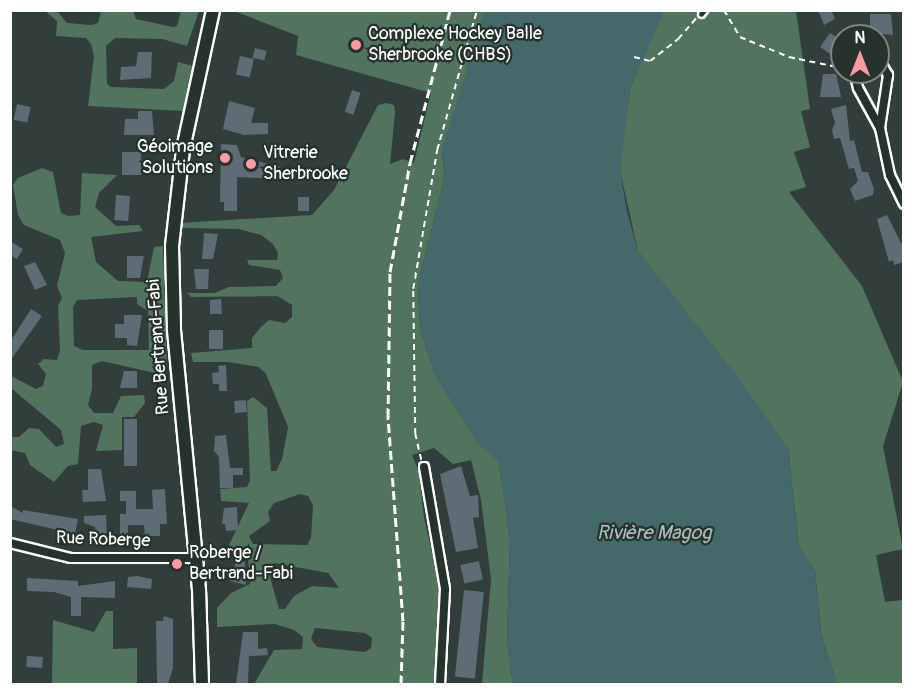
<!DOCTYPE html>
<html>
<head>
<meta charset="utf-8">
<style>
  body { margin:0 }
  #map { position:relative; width:914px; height:695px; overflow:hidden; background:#313e3b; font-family:Pangolin,sans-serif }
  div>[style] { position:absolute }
  .green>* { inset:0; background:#52735d }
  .water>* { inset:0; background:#45696a }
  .building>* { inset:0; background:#5e6c75; transform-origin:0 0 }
  .path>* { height:1.5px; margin-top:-0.75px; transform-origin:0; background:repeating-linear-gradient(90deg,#fff 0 6px,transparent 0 10.5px) }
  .roads { filter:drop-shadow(2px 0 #fff) drop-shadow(-2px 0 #fff) drop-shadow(0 2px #fff) drop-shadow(0 -2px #fff) }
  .lane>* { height:4.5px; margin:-2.25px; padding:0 2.25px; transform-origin:2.25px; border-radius:2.25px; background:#26332d }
  .street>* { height:8px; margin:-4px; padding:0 4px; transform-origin:4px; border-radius:4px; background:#26332d }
  .secondary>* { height:12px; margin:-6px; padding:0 6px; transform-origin:6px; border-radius:6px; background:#26332d }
  .rail>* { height:3px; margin-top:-1.5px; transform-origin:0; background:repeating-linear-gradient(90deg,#fff 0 9px,transparent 0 13.5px) }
  .dots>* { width:16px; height:16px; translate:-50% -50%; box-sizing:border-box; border:3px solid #26332d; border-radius:50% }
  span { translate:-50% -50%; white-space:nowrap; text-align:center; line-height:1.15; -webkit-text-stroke:4.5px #26332d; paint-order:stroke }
  .poi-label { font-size:18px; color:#fff }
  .left { translate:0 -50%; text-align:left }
  .right { translate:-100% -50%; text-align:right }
  .street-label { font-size:18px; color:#fff }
  .water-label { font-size:20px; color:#abbcbc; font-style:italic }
  .frame { position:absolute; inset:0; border:12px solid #fff; pointer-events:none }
  .north { position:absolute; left:830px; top:24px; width:60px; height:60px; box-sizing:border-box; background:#26332d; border:2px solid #7d8581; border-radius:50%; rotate:0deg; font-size:16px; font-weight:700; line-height:24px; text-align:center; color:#fff }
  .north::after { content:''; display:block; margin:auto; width:21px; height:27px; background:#ff9aa2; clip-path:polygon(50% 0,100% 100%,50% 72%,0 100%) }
</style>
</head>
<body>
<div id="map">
  <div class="green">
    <i style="clip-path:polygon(45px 11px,57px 11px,67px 23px,91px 25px,98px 23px,101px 11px,133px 11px,136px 19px,173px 27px,177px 26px,181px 11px,199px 11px,187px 46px,162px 39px,115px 38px,106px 46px,107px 84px,111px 87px,164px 89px,174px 81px,178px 62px,193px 66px,183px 111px,88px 106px,94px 56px,91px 44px,86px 38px,56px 36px,57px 21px)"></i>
    <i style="clip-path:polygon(evenodd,234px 11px,485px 11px,442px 153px,445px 177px,419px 280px,418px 298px,421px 332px,435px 374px,477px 442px,499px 461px,510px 539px,507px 642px,513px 684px,482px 684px,491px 579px,481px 500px,471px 460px,453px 464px,434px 448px,412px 455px,419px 472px,424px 518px,442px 594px,435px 684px,254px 684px,274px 650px,302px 649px,303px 637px,294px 630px,275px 624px,217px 627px,217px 608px,231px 593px,250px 584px,248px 558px,229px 553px,228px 547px,249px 503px,221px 501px,220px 489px,247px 487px,250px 480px,247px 401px,253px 397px,267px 408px,271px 471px,276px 471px,282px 459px,288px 427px,266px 374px,259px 367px,229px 362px,193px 362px,191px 353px,252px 348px,252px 338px,261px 327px,269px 320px,285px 323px,292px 317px,292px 305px,277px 296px,191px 297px,187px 293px,215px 293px,229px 287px,276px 286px,283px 278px,280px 270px,249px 265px,247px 260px,277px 260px,278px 253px,273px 244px,261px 235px,239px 229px,183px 228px,179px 223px,312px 215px,334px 190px,378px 105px,386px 103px,394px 105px,395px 113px,390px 164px,403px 159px,414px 163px,431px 93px,296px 55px,298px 36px,234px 11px,300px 494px,308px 496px,313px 505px,311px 538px,307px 545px,253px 544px,249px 536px,270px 521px,268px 512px,274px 503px,300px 494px,234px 11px,274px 563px,328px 573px,339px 588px,312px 586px,294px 596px,285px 609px,279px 609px,268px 570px,274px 563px,234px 11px,315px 628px,365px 633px,372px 638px,371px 648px,365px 652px,317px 647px,311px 639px,315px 628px)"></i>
    <i style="clip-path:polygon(663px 11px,796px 11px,810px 109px,801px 111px,810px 147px,794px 152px,806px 187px,789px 192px,862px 286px,903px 382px,883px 446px,903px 549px,876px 555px,885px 602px,903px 600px,903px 684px,837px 684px,821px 634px,815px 571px,799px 548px,788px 448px,638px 251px,620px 171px,623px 134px,630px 89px)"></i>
    <i style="clip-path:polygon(evenodd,42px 168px,53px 172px,61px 213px,68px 216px,80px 215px,82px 173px,117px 175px,99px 193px,95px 207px,116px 226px,139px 225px,143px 231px,91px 237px,96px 262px,118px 281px,147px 282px,154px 247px,163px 246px,167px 371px,164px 375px,102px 361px,92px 365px,92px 389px,88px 405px,94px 413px,113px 413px,121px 396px,144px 395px,145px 403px,134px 417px,122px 417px,122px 450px,96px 451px,103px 425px,94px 422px,81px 426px,78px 464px,68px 466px,54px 482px,30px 465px,25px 453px,10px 450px,11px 437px,19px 437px,29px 428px,39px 429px,56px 447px,64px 444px,61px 430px,11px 388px,11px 376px,36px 389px,43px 386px,46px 374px,38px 364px,44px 359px,57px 360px,60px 351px,58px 306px,62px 298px,57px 286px,65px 253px,60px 240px,24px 225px,18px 215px,13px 185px,18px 178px,42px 168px,137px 297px,137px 304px,148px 311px,149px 350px,83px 350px,74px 346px,73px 307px,77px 300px,137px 297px)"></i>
    <i style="clip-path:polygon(106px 611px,113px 611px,113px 649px,137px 648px,137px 684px,52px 684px,53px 620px,94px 632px)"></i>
  </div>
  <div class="water">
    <i style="clip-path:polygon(485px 11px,664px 11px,630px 89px,620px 171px,627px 211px,638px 251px,735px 373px,788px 448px,799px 548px,815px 571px,821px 634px,837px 684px,513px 684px,507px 642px,510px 539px,499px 462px,477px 443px,435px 374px,421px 332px,418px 298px,419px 280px,445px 177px,442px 149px)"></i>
  </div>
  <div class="building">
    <i style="clip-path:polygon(818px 10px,831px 10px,835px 19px,824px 25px)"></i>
    <i style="clip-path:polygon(870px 14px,891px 14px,893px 35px,870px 33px)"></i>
    <i style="clip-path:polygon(830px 33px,842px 41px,836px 58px,820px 47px)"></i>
    <i style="left:255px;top:48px;width:12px;height:10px;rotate:14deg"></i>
    <i style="clip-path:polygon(138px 52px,152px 52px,151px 78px,120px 80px,121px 67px,136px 66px)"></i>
    <i style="left:240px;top:56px;width:14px;height:19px;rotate:12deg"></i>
    <i style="clip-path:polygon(823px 74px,836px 74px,841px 97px,820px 97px)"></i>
    <i style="left:352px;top:90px;width:9px;height:23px;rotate:18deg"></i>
    <i style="clip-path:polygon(229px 101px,255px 108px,251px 123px,268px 123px,268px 134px,244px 135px,223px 129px)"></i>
    <i style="left:17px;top:104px;width:14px;height:16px;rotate:12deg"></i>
    <i style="clip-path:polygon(846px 105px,850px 141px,854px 140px,862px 172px,868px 172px,874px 189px,873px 195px,855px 201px,850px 189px,858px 181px,854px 168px,849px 169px,840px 138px,834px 139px,832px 130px,835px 123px,831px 109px)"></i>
    <i style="clip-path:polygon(138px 111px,152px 111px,154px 135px,124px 135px,125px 119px,138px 119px)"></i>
    <i style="clip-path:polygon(221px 144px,237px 145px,241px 157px,280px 167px,279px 179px,237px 177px,237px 211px,224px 211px,224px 202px,220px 202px)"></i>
    <i style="left:122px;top:152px;width:19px;height:23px"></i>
    <i style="left:116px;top:195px;width:14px;height:25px;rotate:4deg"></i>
    <i style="left:298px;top:197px;width:11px;height:14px"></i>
    <i style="clip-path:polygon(887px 215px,903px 247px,903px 262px,894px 265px,893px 260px,889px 262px,877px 219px)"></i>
    <i style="clip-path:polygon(204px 233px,218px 234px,213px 259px,202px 259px)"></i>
    <i style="clip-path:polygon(10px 241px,23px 249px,17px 259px,10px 255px)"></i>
    <i style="clip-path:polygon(127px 256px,144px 256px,140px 278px,127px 278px)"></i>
    <i style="clip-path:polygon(35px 262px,47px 285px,35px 290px,24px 266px)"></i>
    <i style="clip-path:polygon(194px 269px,209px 269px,208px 289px,196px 289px)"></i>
    <i style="clip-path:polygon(221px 299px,222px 314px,210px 314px,210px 300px)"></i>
    <i style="clip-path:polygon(31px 309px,42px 316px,10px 361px,10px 342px)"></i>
    <i style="clip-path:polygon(124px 315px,142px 315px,137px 346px,127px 345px,127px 338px,115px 338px,115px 324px,124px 324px)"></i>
    <i style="left:209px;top:330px;width:14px;height:19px"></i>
    <i style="clip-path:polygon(226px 365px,227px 391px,219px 391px,219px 384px,213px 384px,212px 373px,219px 372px,218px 366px)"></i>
    <i style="clip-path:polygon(124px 371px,137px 371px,137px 388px,120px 388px)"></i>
    <i style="left:246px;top:400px;width:12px;height:12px;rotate:85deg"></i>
    <i style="left:124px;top:419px;width:13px;height:47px"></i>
    <i style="clip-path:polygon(226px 435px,230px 468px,243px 468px,243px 475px,233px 475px,233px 488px,220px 488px,219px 457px,214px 451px,215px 436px)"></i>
    <i style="clip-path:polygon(461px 466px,470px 496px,478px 495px,479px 517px,473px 518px,478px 548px,456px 552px,440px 474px)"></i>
    <i style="clip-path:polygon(88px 469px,101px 469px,106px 501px,83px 502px,82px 490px,88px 490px)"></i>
    <i style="clip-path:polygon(165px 489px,167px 524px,160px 524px,160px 536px,145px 536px,144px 525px,128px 525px,128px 536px,120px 536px,120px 514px,126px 514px,126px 501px,120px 501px,120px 491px,136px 491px,136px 509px,153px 509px,152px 490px)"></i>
    <i style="clip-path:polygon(10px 506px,23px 513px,23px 510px,78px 519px,75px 534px,10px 519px)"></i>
    <i style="clip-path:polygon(237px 507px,238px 530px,226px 531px,225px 524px,222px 524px,224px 508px)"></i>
    <i style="clip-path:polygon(106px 515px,107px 538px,96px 538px,95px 527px,84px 523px,84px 516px)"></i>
    <i style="left:479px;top:561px;width:19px;height:19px;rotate:78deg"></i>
    <i style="clip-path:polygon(235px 562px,245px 562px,246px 585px,230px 581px,230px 568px,235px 567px)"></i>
    <i style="clip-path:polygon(137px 576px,152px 579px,151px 589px,127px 587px,128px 577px)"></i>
    <i style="clip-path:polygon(27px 578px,78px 581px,78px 586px,115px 581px,115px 598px,81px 597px,81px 616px,71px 616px,71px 597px,54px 592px,27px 591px)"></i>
    <i style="left:464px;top:590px;width:20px;height:87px;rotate:6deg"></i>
    <i style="clip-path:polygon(164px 616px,173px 619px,173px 668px,168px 684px,157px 684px,156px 621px,163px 621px)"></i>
    <i style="clip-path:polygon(243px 632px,258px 632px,258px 649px,267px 648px,268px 655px,249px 656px,248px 684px,236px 684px)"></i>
    <i style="left:27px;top:656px;width:16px;height:11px;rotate:4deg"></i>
  </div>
  <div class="path">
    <i style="left:724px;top:10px;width:31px;rotate:59deg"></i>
    <i style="left:740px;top:37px;width:53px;rotate:22.2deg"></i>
    <i style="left:789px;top:57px;width:54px;rotate:11.7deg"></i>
    <i style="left:634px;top:57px;width:16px;rotate:14deg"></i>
    <i style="left:650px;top:61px;width:36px;rotate:-38deg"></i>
    <i style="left:678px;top:39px;width:28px;rotate:-49deg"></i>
    <i style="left:421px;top:460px;width:27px;rotate:-103deg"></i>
    <i style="left:415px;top:434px;width:145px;rotate:-90.8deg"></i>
    <i style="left:413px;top:289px;width:141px;rotate:-80.2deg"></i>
    <i style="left:437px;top:150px;width:146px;rotate:-74.1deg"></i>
  </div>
  <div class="roads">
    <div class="lane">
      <i style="left:701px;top:14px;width:5px;rotate:-53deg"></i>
    </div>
    <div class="street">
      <i style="left:878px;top:58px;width:20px;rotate:60deg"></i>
      <i style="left:888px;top:75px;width:54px;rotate:98.6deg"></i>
      <i style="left:854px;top:72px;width:16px;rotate:76deg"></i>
      <i style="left:858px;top:88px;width:46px;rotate:61.2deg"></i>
      <i style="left:880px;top:128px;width:48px;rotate:78deg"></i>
      <i style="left:890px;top:175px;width:32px;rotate:64deg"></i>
      <i style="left:424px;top:467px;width:124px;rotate:80.2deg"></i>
      <i style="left:445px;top:589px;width:95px;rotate:93deg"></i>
      <i style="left:10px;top:543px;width:63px;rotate:13.8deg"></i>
      <i style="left:71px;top:558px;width:125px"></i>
    </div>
    <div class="secondary">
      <i style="left:202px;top:684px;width:94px;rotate:-91.8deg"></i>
      <i style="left:199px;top:590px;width:263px;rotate:-95.5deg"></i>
      <i style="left:174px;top:328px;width:82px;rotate:-91.4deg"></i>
      <i style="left:172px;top:246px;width:98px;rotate:-83.5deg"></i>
      <i style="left:183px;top:149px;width:142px;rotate:-77.8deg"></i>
    </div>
  </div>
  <div class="rail">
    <i style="left:401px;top:684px;width:63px;rotate:-88.2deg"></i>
    <i style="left:403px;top:621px;width:205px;rotate:-94.2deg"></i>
    <i style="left:388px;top:417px;width:145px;rotate:-89.2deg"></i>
    <i style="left:390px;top:272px;width:111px;rotate:-79.6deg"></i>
    <i style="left:410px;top:163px;width:158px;rotate:-75.3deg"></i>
  </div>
  <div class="dots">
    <i style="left:356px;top:45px;background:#ff9aa2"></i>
    <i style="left:225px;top:158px;background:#ff9aa2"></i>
    <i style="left:251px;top:164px;background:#ff9aa2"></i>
    <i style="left:177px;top:564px;background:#ff9aa2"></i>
  </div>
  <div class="poi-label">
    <span class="left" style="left:368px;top:45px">Complexe Hockey Balle<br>Sherbrooke (CHBS)</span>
    <span class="right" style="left:213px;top:158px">Géoimage<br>Solutions</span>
    <span class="left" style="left:263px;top:164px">Vitrerie<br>Sherbrooke</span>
    <span class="left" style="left:189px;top:564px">Roberge /<br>Bertrand-Fabi</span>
  </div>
  <div class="street-label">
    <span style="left:159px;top:347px;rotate:-94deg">Rue Bertrand-Fabi</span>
    <span style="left:103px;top:540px;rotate:2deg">Rue Roberge</span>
  </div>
  <div class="water-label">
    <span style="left:654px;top:532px">Rivière Magog</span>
  </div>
  <div class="frame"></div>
  <div class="north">N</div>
</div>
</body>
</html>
